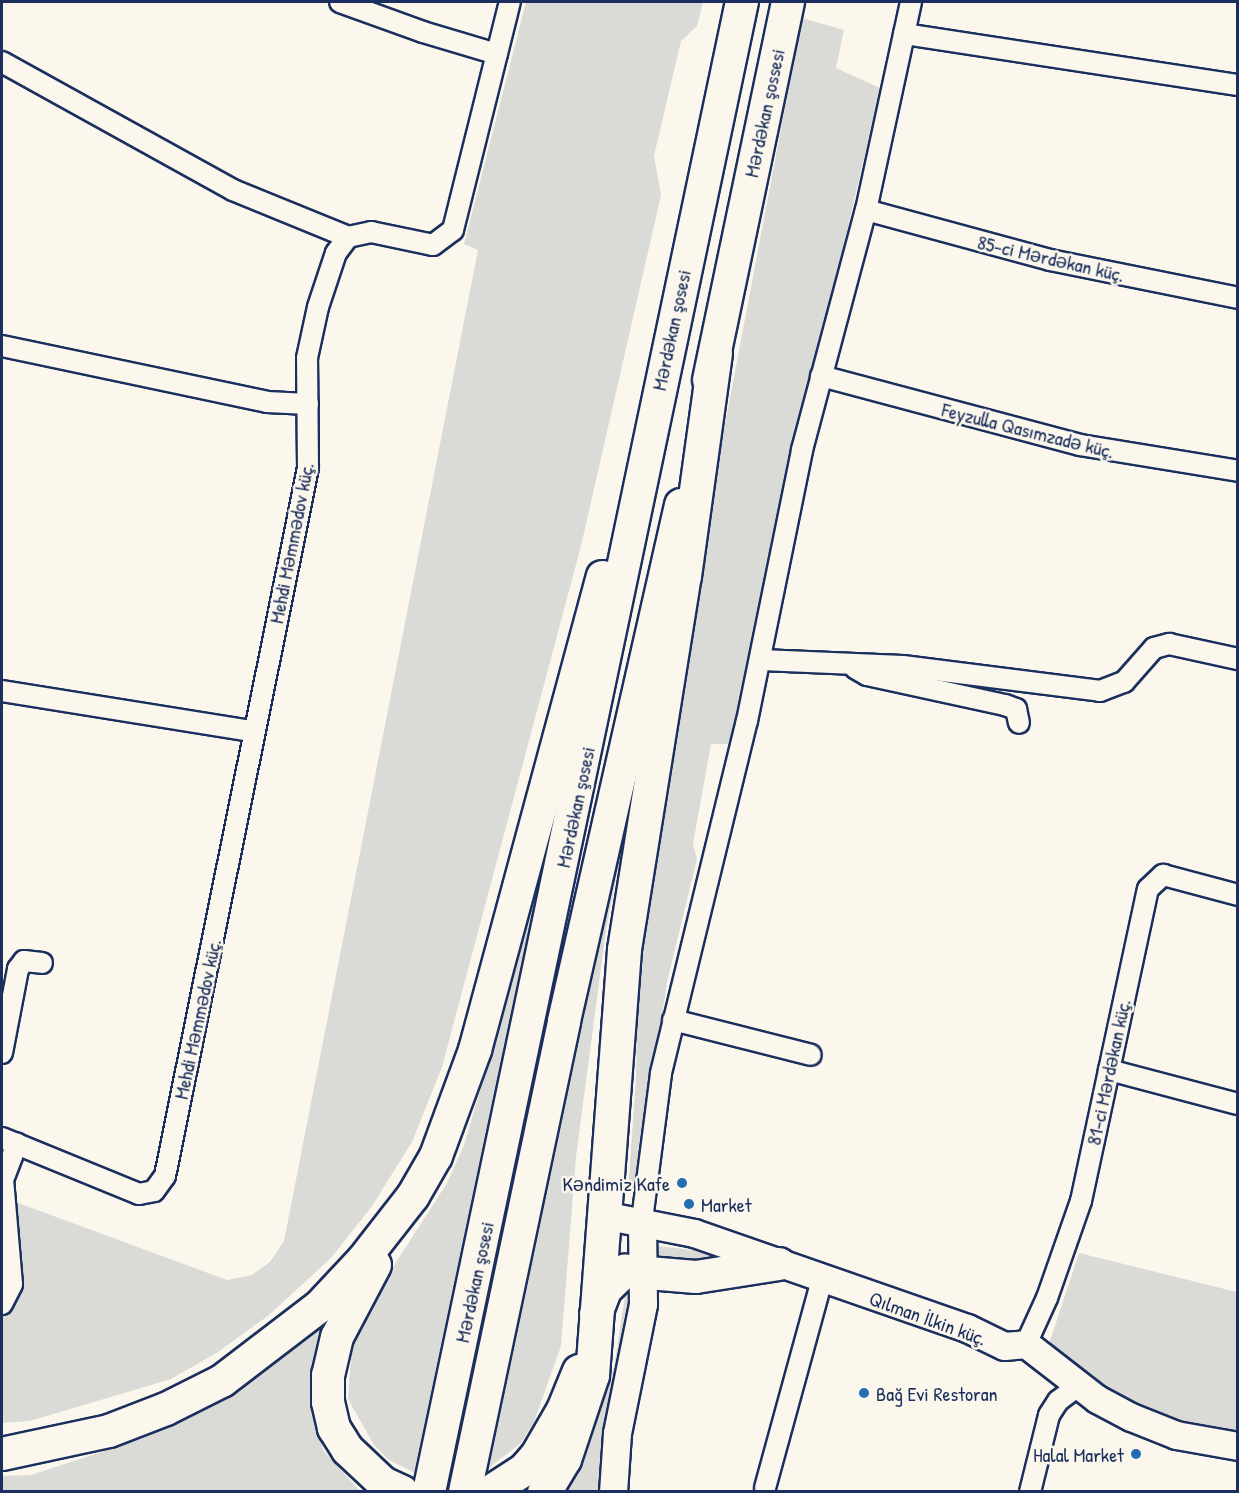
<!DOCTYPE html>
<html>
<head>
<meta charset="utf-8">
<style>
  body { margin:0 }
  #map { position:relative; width:1239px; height:1493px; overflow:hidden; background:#fbf7ec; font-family:"Patrick Hand",sans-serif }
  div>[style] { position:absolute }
  .green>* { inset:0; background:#dadad7 }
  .roads { filter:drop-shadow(2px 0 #1b2f5e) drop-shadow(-2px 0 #1b2f5e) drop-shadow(0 2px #1b2f5e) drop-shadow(0 -2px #1b2f5e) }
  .street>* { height:20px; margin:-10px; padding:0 10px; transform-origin:10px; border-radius:10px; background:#fbf7ec }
  .secondary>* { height:27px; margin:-13.5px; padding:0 13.5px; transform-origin:13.5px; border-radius:13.5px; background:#fbf7ec }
  .primary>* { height:32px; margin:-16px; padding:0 16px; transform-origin:16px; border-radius:16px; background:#fbf7ec }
  .highway>* { height:33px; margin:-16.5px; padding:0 16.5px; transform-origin:16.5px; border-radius:16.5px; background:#fbf7ec }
  .dots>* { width:16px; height:16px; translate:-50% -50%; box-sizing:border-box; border:3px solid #fbf7ec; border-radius:50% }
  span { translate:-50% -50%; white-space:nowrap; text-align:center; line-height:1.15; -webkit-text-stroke:5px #fbf7ec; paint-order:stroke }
  .street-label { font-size:20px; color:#1b2f5e }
  .poi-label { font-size:20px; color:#1b2f5e }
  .right { translate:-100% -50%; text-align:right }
  .left { translate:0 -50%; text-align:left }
  .frame { position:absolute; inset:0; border:3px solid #1b2f5e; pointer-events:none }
</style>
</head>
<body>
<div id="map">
  <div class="green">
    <i style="clip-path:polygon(526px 2px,703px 2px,697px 26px,681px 41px,654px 156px,661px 195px,581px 546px,442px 1067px,412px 1142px,372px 1206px,331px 1258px,269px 1315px,218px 1352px,171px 1379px,30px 1421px,2px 1423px,2px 1197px,227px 1280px,252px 1275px,270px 1262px,284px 1241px,478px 250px,464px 244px)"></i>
    <i style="clip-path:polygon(802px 18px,844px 30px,836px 68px,880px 88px,729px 744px,711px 744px,693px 844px,697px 859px,667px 982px,636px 1189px,628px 1189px,636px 1080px,638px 951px,686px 630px)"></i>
    <i style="clip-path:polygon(645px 731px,606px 930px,576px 1157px,561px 1346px,534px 1422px,520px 1444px,483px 1472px,553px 1118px)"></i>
    <i style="clip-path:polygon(573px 752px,415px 1473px,389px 1460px,374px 1445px,348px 1399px,352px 1344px,370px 1303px,447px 1183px,464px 1145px,497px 1034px,554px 796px)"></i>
    <i style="clip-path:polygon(659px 1246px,707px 1252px,723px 1266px,657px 1267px)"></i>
    <i style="clip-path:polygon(1079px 1253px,1237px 1292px,1237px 1433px,1169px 1418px,1115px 1396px,1049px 1344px)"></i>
    <i style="clip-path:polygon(625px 1296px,635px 1297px,603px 1438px,601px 1491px,561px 1492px,591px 1429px,614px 1367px)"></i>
    <i style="clip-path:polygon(325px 1324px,310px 1389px,323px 1450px,360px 1491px,2px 1492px,2px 1476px,31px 1475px,141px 1439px,232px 1396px)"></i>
  </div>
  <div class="roads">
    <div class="street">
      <i style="left:340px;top:2px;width:88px;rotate:19.9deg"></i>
      <i style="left:423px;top:32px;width:77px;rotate:16.6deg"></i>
      <i style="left:904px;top:34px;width:338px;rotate:8.7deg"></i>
      <i style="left:2px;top:62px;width:264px;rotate:29deg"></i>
      <i style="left:233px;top:190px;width:124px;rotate:22.2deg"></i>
      <i style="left:866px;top:210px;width:191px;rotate:15.2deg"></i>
      <i style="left:1050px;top:260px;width:192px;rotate:11.4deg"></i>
      <i style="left:2px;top:346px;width:271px;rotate:11.9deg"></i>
      <i style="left:267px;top:402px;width:41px;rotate:2.8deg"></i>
      <i style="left:821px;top:376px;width:268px;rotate:14.9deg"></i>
      <i style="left:1080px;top:445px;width:160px;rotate:9.3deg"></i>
      <i style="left:761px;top:660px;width:142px;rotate:2.4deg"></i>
      <i style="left:903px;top:666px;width:199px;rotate:7.2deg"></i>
      <i style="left:1100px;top:691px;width:26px;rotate:-21deg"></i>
      <i style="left:1124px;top:682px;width:45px;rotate:-48.6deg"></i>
      <i style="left:1154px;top:648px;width:16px;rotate:-15deg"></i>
      <i style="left:1169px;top:644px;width:71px;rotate:12.3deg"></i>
      <i style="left:855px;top:668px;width:14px;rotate:30deg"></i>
      <i style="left:867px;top:675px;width:141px;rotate:12.3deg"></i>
      <i style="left:1005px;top:705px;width:12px;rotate:20deg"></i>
      <i style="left:1016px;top:709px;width:14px;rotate:78deg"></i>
      <i style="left:2px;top:691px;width:254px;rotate:9.1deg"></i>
      <i style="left:673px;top:1020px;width:142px;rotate:14.2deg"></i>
      <i style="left:2px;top:1053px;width:86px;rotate:-79.2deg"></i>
      <i style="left:18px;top:969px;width:10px;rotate:-53deg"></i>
      <i style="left:24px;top:961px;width:18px;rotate:6deg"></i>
      <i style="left:1109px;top:1070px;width:133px;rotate:14.8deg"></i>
      <i style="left:2px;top:1138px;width:148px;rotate:22.2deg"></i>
      <i style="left:139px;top:1194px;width:15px;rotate:-11deg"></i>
      <i style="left:154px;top:1191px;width:19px;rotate:-54deg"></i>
      <i style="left:165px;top:1176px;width:722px;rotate:-78.58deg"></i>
      <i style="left:308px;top:468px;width:110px;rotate:-90.5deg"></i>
      <i style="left:307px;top:358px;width:52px;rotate:-77.8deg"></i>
      <i style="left:318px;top:307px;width:57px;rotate:-71.6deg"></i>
      <i style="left:336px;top:253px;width:20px;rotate:-53deg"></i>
      <i style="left:348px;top:237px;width:24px;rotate:-12deg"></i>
      <i style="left:371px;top:232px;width:63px;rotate:11.8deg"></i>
      <i style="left:433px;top:245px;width:25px;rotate:-37deg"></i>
      <i style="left:453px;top:230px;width:235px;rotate:-76deg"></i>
      <i style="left:642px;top:1220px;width:148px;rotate:-82.6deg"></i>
      <i style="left:661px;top:1073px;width:362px;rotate:-76.3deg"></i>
      <i style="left:747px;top:721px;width:277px;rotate:-78.5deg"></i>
      <i style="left:802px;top:450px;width:248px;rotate:-75.1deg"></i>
      <i style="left:866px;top:210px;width:213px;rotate:-77.8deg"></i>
      <i style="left:2px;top:1304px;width:22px;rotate:-63deg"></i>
      <i style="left:12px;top:1284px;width:104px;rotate:-94.9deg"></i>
      <i style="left:3px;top:1180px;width:39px;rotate:-69deg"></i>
      <i style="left:1026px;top:1344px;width:51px;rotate:-65.5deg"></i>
      <i style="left:1047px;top:1298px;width:103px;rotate:-70.7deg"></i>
      <i style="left:1081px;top:1201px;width:319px;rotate:-77.9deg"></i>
      <i style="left:1148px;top:889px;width:21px;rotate:-43deg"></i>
      <i style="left:1163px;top:875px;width:78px;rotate:14.9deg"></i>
      <i style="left:765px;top:1488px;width:217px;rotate:-74.7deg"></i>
      <i style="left:1030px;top:1492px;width:79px;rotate:-76.1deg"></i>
      <i style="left:1049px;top:1415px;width:17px;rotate:-57deg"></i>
      <i style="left:1058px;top:1401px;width:25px;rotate:-37deg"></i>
    </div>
    <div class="secondary">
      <i style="left:603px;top:1215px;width:93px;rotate:11.2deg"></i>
      <i style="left:694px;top:1233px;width:289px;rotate:19.2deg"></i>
      <i style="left:967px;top:1328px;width:41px;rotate:25.9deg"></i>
      <i style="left:1004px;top:1346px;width:22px;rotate:-5deg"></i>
      <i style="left:1026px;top:1344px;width:90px;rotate:37.8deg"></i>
      <i style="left:1097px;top:1399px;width:38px;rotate:28deg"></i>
      <i style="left:1131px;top:1417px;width:48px;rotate:21.8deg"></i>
      <i style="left:1176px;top:1435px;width:63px;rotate:10.1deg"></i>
      <i style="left:613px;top:1492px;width:59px;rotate:-86.1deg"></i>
      <i style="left:617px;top:1433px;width:132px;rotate:-78.6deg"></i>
      <i style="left:643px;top:1304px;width:84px;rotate:-90.7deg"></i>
    </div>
    <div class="primary">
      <i style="left:709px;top:380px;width:386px;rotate:-78.2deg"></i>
      <i style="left:375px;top:1265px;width:81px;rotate:117.8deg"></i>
      <i style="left:337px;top:1337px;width:39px;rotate:103deg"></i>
      <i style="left:328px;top:1375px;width:27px;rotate:90deg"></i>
      <i style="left:328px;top:1402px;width:27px;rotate:77deg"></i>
      <i style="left:334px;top:1428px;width:26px;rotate:58deg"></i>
      <i style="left:348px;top:1450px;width:48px;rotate:43.3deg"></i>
      <i style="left:383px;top:1483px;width:21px;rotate:25deg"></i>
      <i style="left:596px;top:1314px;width:26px;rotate:-69deg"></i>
      <i style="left:605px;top:1290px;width:28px;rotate:-44deg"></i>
      <i style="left:625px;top:1271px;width:71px;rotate:4.8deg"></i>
      <i style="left:696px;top:1277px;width:84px;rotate:-8.9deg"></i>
      <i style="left:2px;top:1454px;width:109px;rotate:-12.1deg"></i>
      <i style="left:109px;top:1431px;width:61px;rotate:-21.1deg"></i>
      <i style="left:166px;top:1409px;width:63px;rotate:-26.6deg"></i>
      <i style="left:222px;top:1381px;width:123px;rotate:-37.4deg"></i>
      <i style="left:320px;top:1306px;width:63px;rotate:-46.9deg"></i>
      <i style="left:363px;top:1260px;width:81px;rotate:-52deg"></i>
      <i style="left:413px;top:1196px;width:46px;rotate:-60.1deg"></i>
      <i style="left:436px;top:1156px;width:113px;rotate:-69.8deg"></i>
      <i style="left:475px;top:1050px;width:490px;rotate:-74.9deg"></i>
      <i style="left:429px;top:1492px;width:1523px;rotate:-78.14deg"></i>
      <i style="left:465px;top:1492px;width:481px;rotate:-78.1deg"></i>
      <i style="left:564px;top:1021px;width:529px;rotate:-77.22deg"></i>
      <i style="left:490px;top:1492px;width:40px;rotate:-32.9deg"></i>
      <i style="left:524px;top:1470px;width:20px;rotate:-49deg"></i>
      <i style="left:537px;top:1455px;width:52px;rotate:-60deg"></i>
      <i style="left:563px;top:1410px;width:42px;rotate:-67.7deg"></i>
    </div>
    <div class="highway">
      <i style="left:544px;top:1492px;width:39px;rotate:-59deg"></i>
      <i style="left:564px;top:1459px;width:89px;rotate:-71.6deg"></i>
      <i style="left:592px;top:1375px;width:427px;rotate:-85.7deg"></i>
      <i style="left:624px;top:949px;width:378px;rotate:-80.9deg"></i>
      <i style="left:684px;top:576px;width:225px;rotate:-82.1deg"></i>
    </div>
  </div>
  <div class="dots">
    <i style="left:682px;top:1183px;background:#1f6fb2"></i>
    <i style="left:689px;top:1204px;background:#1f6fb2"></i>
    <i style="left:864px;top:1393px;background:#1f6fb2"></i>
    <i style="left:1136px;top:1454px;background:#1f6fb2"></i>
  </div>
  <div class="street-label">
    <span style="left:764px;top:113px;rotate:-78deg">Mərdəkan şossesi</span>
    <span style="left:1051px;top:258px;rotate:13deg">85-ci Mərdəkan küç.</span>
    <span style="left:671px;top:330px;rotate:-78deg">Mərdəkan şosesi</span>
    <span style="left:1028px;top:430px;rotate:14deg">Feyzulla Qasımzadə küç.</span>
    <span style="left:291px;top:543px;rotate:-79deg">Mehdi Məmmədov küç.</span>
    <span style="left:575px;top:807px;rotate:-78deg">Mərdəkan şosesi</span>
    <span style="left:197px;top:1019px;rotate:-78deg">Mehdi Məmmədov küç.</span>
    <span style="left:1108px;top:1072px;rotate:-78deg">81-ci Mərdəkan küç.</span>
    <span style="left:474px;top:1282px;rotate:-78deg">Mərdəkan şosesi</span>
    <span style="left:928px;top:1318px;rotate:20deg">Qılman İlkin küç.</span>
  </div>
  <div class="poi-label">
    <span class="right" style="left:670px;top:1183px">Kəndimiz Kafe</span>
    <span class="left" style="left:701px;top:1204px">Market</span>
    <span class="left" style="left:876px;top:1393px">Bağ Evi Restoran</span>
    <span class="right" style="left:1124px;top:1454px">Halal Market</span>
  </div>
  <div class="frame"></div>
</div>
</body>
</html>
